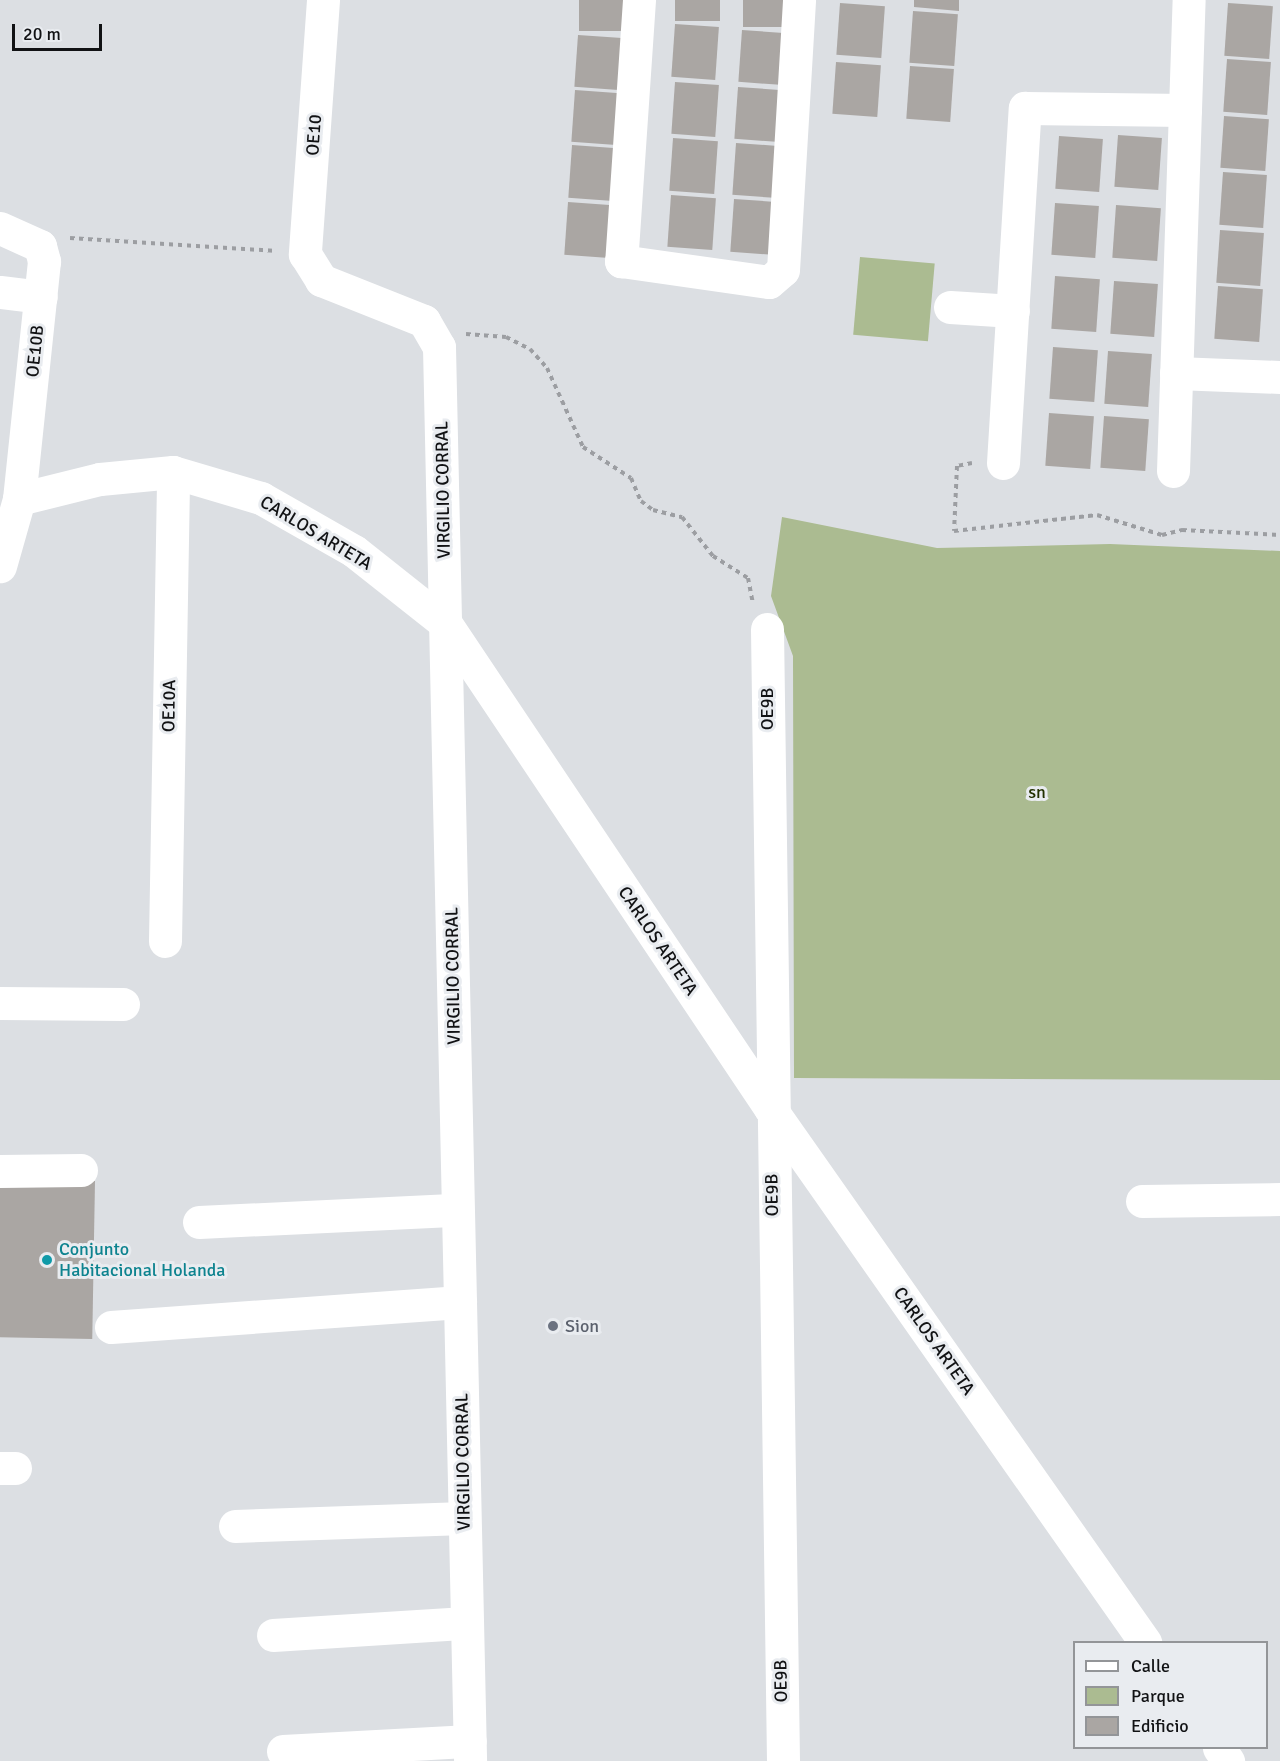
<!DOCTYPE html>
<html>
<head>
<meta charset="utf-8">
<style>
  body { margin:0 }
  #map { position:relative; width:1280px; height:1761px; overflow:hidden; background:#dcdfe3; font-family:Signika,sans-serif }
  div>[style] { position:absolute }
  .green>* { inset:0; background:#abbb91; transform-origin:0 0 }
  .building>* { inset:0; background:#aaa6a3; transform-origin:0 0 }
  .path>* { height:4px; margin-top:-2px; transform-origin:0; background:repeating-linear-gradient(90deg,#9c9ea2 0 4.5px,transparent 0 9px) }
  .minor>* { height:33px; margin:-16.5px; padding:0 16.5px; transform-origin:16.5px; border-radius:16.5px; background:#fff }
  .dots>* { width:16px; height:16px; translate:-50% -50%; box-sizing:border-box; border:3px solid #e9ecf0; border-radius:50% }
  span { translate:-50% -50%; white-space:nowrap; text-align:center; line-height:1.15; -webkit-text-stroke:6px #e9ecf0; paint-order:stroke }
  .street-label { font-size:18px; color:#111214 }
  .park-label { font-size:18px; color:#233100 }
  .culture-label { font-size:18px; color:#0d838f }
  .left { translate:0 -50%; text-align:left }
  .worship-label { font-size:18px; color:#5b616d }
  .legend { position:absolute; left:1073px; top:1641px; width:195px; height:108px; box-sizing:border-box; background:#e9ecf0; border:2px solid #939598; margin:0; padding:8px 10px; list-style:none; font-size:18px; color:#111214 }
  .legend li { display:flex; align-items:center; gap:12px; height:30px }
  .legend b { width:30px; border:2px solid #939598 }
  .scale { position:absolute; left:12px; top:24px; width:90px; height:27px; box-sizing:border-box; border:3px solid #111214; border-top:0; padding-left:8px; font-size:18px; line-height:21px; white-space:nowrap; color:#111214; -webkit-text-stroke:4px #e9ecf0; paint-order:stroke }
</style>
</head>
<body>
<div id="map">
  <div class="green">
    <i style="left:860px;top:257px;width:75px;height:78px;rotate:5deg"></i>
    <i style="clip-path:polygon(782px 517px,937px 548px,1110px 544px,1280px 551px,1280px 1080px,794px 1078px,793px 656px,771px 596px)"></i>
  </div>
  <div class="building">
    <i style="left:579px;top:0;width:45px;height:31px"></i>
    <i style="left:675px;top:0;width:45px;height:21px"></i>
    <i style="left:743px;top:0;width:45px;height:27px"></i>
    <i style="clip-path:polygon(914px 0,959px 0,959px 11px,914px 7px)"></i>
    <i style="left:840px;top:3px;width:45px;height:52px;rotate:4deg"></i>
    <i style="left:1228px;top:3px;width:45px;height:53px;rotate:4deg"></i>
    <i style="left:913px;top:11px;width:45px;height:52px;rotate:4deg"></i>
    <i style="left:675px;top:24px;width:44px;height:53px;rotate:4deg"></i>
    <i style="left:742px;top:30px;width:45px;height:52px;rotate:4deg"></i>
    <i style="left:578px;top:35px;width:44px;height:52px;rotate:4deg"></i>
    <i style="left:1227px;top:59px;width:44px;height:53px;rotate:4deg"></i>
    <i style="left:836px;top:62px;width:45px;height:52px;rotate:4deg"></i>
    <i style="left:910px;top:66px;width:44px;height:53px;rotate:4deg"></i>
    <i style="left:675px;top:82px;width:44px;height:52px;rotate:4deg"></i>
    <i style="left:738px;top:87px;width:45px;height:52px;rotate:4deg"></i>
    <i style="left:575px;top:90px;width:45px;height:52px;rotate:4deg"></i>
    <i style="left:1224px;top:116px;width:45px;height:52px;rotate:4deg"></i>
    <i style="left:1118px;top:135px;width:44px;height:52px;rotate:4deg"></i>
    <i style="left:1059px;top:136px;width:44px;height:53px;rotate:4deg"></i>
    <i style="left:673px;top:138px;width:45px;height:53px;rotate:4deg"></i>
    <i style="left:736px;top:143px;width:45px;height:52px;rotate:4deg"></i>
    <i style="left:572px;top:145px;width:45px;height:53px;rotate:4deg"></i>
    <i style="left:1223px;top:172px;width:44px;height:53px;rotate:4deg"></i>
    <i style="left:671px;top:195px;width:45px;height:52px;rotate:4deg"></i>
    <i style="left:734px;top:199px;width:45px;height:53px;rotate:4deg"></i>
    <i style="left:568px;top:202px;width:45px;height:53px;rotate:4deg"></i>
    <i style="left:1055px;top:203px;width:44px;height:52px;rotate:4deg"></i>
    <i style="left:1116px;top:205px;width:45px;height:53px;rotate:4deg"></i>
    <i style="left:1220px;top:230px;width:44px;height:53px;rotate:4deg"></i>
    <i style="left:1055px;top:276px;width:45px;height:53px;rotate:4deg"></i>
    <i style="left:1114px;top:281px;width:44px;height:53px;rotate:4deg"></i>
    <i style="left:1218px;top:286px;width:45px;height:53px;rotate:4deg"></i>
    <i style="left:1053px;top:347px;width:45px;height:52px;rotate:4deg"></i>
    <i style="left:1108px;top:351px;width:44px;height:53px;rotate:4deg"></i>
    <i style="left:1049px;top:413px;width:45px;height:53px;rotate:4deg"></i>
    <i style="left:1104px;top:416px;width:45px;height:52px;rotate:4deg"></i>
    <i style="left:95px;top:1181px;width:158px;height:95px;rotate:91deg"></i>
  </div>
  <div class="path">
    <i style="left:70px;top:238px;width:204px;rotate:3.6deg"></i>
    <i style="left:466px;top:334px;width:40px;rotate:4.3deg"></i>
    <i style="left:506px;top:337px;width:27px;rotate:27deg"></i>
    <i style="left:530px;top:349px;width:25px;rotate:48deg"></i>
    <i style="left:547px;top:368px;width:87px;rotate:65.5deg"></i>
    <i style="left:583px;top:447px;width:57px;rotate:32.9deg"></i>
    <i style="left:631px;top:478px;width:25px;rotate:67deg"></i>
    <i style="left:641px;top:501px;width:15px;rotate:37deg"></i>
    <i style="left:653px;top:510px;width:30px;rotate:14deg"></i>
    <i style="left:682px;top:517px;width:50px;rotate:51.5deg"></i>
    <i style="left:713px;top:556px;width:41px;rotate:32.2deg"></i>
    <i style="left:748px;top:578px;width:25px;rotate:79deg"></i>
    <i style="left:972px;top:463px;width:15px;rotate:169deg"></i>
    <i style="left:957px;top:466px;width:65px;rotate:92.6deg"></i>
    <i style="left:954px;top:531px;width:144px;rotate:-6.4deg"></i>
    <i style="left:1097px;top:515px;width:68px;rotate:17.1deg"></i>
    <i style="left:1162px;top:535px;width:21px;rotate:-14deg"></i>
    <i style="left:1182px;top:530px;width:98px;rotate:2.9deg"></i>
  </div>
  <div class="minor">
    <i style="left:323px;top:0;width:255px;rotate:94.1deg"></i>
    <i style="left:305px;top:254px;width:31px;rotate:58deg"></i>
    <i style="left:321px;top:280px;width:111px;rotate:21.7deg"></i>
    <i style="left:424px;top:321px;width:30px;rotate:60deg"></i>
    <i style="left:439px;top:347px;width:1414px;rotate:88.74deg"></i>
    <i style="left:639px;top:0;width:262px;rotate:93.9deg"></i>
    <i style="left:621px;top:261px;width:149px;rotate:8.1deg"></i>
    <i style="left:769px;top:282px;width:18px;rotate:-41deg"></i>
    <i style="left:783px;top:270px;width:270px;rotate:-86.6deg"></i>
    <i style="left:0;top:228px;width:44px;rotate:24.2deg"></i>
    <i style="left:40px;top:246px;width:16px;rotate:75deg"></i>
    <i style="left:44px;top:261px;width:239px;rotate:96deg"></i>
    <i style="left:19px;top:499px;width:70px;rotate:105.8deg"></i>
    <i style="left:0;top:292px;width:41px;rotate:7deg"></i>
    <i style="left:950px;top:307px;width:63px;rotate:3.6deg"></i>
    <i style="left:1176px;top:373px;width:104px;rotate:2.2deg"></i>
    <i style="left:1003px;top:463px;width:356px;rotate:-86.5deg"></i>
    <i style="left:1025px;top:108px;width:160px;rotate:0.7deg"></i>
    <i style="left:1173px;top:471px;width:471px;rotate:-88.1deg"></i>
    <i style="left:19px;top:499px;width:83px;rotate:-13.9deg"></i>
    <i style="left:100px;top:479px;width:73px;rotate:-5.5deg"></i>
    <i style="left:173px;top:472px;width:92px;rotate:16.5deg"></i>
    <i style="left:261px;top:498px;width:107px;rotate:29.7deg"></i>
    <i style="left:354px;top:551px;width:117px;rotate:38.4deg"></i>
    <i style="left:446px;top:624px;width:582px;rotate:56.2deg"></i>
    <i style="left:770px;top:1108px;width:653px;rotate:54.92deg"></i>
    <i style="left:767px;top:629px;width:1132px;rotate:89.19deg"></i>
    <i style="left:165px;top:941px;width:469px;rotate:-89deg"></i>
    <i style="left:0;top:1003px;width:123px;rotate:0.5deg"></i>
    <i style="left:0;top:1171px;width:81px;rotate:-0.7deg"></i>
    <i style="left:1142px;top:1201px;width:138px;rotate:-0.8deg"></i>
    <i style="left:199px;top:1222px;width:258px;rotate:-2.7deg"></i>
    <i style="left:111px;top:1327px;width:350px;rotate:-4.1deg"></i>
    <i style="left:0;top:1468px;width:15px"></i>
    <i style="left:235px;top:1526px;width:229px;rotate:-2deg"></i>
    <i style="left:273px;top:1635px;width:193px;rotate:-3.6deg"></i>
    <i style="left:1219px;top:1748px;width:16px;rotate:55deg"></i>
    <i style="left:283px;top:1751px;width:187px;rotate:-3.1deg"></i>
  </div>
  <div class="dots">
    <i style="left:47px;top:1260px;background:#0f9aa8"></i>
    <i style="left:553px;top:1326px;background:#6b7280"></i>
  </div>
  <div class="street-label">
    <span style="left:314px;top:135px;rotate:-86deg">OE10</span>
    <span style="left:35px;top:351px;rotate:-84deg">OE10B</span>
    <span style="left:443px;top:490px;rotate:-91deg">VIRGILIO CORRAL</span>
    <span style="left:316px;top:533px;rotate:31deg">CARLOS ARTETA</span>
    <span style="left:169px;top:706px;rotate:-89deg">OE10A</span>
    <span style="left:767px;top:709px;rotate:-90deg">OE9B</span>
    <span style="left:658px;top:941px;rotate:56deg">CARLOS ARTETA</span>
    <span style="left:453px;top:976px;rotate:-91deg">VIRGILIO CORRAL</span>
    <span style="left:772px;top:1195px;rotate:-91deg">OE9B</span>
    <span style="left:934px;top:1341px;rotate:55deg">CARLOS ARTETA</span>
    <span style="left:463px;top:1462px;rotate:-91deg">VIRGILIO CORRAL</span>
    <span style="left:781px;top:1681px;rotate:-91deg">OE9B</span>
  </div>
  <div class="park-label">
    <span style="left:1037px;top:792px">sn</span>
  </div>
  <div class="culture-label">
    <span class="left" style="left:59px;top:1260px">Conjunto<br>Habitacional Holanda</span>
  </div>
  <div class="worship-label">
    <span class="left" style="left:565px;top:1326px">Sion</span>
  </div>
  <ul class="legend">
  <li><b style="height:8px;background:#fff"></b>Calle</li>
  <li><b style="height:16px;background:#abbb91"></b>Parque</li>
  <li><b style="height:16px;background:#aaa6a3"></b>Edificio</li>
  </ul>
  <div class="scale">20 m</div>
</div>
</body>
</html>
